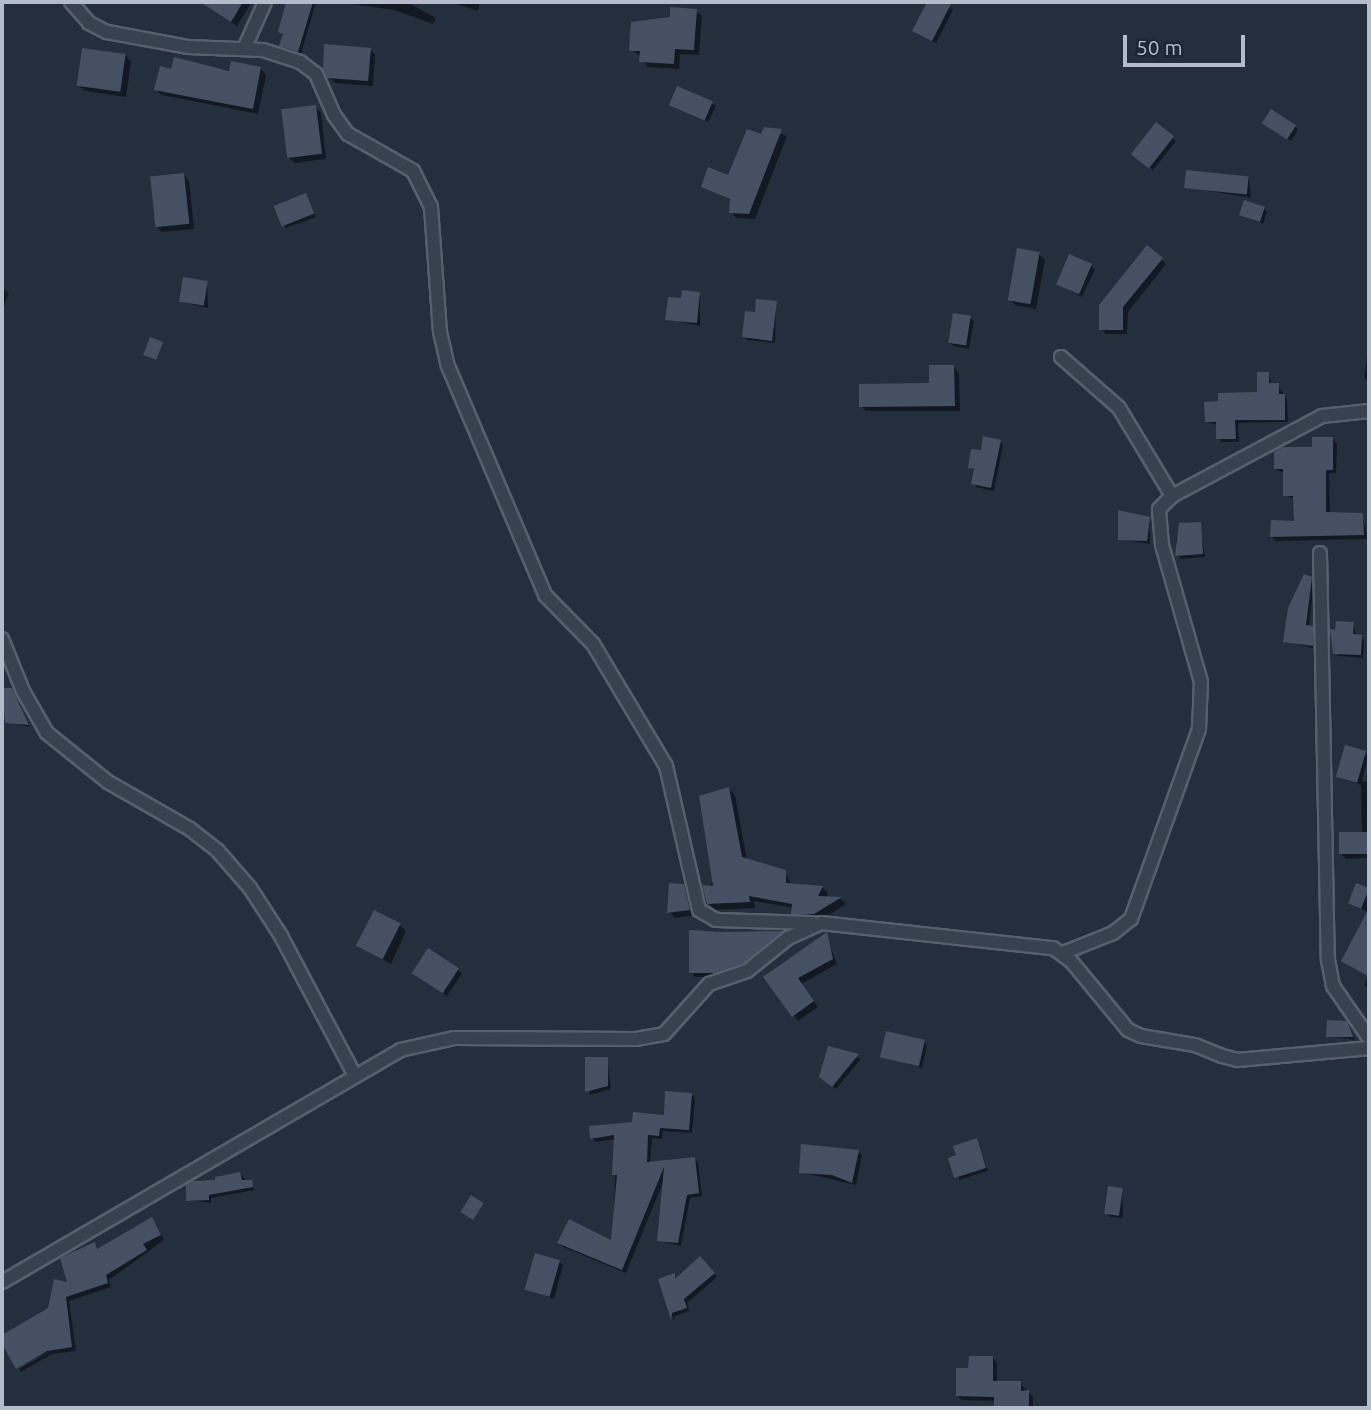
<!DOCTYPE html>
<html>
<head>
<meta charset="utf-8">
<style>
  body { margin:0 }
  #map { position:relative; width:1371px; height:1410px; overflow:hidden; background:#242f3e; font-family:Ubuntu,sans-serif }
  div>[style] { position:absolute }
  .shadow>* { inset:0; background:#0007; transform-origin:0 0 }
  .building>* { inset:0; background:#455162; transform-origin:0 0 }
  .roads { filter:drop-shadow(2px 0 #565f6c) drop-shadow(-2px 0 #565f6c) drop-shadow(0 2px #565f6c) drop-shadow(0 -2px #565f6c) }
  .minor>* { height:12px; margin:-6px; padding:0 6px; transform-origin:6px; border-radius:6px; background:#38414e }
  span { translate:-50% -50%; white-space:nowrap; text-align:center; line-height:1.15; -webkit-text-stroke:5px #1d2633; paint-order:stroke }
  .frame { position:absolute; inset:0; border:4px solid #b4bcc9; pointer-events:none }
  .scale { position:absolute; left:1123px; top:35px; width:122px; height:32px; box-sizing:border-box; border:4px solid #b4bcc9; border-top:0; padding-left:9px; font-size:21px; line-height:24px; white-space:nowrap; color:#b4bcc9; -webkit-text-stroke:5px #1d2633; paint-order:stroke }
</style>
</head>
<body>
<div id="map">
  <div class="shadow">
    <i style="clip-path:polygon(210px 2px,252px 2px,237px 26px,214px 11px)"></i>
    <i style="clip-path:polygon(287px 2px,316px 2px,301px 54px,281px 45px)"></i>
    <i style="clip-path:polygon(338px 2px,407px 2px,436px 18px,433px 24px,394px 10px)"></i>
    <i style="clip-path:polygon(451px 2px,480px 2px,478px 11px)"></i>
    <i style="clip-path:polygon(929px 2px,940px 2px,953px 10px,936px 43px,914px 31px)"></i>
    <i style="clip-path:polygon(696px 11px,702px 16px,699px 55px,680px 54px,679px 69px,647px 67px,641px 56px,631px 50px,671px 19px)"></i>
    <i style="clip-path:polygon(370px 49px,375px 55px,373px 86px,335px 83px,329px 77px)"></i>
    <i style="clip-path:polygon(126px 56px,131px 61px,126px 97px,85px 91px,79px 86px)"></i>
    <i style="clip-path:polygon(261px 69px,266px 75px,258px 114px,162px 95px,156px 90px,172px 71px)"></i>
    <i style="left:678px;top:88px;width:42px;height:18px;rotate:25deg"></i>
    <i style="clip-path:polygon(315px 107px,321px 112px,326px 159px,295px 163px,289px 158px)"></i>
    <i style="clip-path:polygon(1156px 124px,1176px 141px,1153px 170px,1137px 157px)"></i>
    <i style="clip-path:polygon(1268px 126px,1295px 126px,1298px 130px,1291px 141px)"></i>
    <i style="clip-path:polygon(765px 129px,787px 136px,755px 219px,736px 218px,731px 212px,732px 201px,703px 186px,729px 177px)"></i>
    <i style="clip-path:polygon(184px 175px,189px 181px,194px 229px,162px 232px,157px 227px)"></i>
    <i style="clip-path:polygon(1249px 178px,1251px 198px,1187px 187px)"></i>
    <i style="clip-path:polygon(306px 195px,316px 217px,286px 228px,282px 224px)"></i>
    <i style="clip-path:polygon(1264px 208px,1267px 212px,1263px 224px,1241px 215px)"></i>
    <i style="clip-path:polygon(1039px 254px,1045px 260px,1036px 309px,1015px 305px,1010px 299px)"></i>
    <i style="clip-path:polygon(1161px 259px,1166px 264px,1128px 312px,1127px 334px,1106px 334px,1101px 329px)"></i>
    <i style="clip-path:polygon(1091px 266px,1095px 269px,1082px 297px,1058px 284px)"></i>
    <i style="clip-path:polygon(207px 282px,208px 308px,182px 302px)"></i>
    <i style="clip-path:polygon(2px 288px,9px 293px,2px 312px)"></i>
    <i style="clip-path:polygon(700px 293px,700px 326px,667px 319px,683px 300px)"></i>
    <i style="clip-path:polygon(776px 303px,775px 343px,748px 340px,744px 337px,756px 314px)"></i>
    <i style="clip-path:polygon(970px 318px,974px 321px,969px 349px,954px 346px,950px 343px)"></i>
    <i style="clip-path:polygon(1367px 357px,1369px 357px,1369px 382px,1364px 378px)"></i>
    <i style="clip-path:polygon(954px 367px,959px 373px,960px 411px,866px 411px,861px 406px,931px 385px)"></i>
    <i style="clip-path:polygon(1268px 373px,1272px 385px,1278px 385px,1287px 399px,1288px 422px,1238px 423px,1239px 442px,1221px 442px,1218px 425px,1206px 422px,1219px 403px,1258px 393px)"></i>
    <i style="clip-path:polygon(1332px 439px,1337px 443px,1336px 473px,1329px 473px,1330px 514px,1362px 515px,1368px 539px,1276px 541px,1272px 537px,1295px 523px,1295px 499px,1284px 495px,1284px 473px,1275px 469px)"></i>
    <i style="clip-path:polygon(1000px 441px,1003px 445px,994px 491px,976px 487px,975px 471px,970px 468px)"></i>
    <i style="clip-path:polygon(1149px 518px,1150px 544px,1120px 539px)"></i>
    <i style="clip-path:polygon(1200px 523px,1205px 557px,1180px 559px,1176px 539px)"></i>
    <i style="clip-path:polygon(1311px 578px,1314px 582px,1309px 627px,1315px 631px,1316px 649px,1285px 641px)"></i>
    <i style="clip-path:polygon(1354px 624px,1356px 636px,1364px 640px,1363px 658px,1339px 656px,1335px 653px)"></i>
    <i style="clip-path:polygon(2px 690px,15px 693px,30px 727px,6px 722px)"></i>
    <i style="clip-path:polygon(1365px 752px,1368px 756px,1362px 782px,1369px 781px,1369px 881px,1367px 858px,1346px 859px,1341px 854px,1362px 834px,1361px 785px,1339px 777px)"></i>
    <i style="clip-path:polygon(729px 789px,735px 795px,747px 860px,785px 871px,791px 885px,822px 887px,828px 893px,826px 898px,841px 899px,846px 904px,821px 920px,799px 919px,794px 908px,754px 901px,755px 908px,715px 910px,708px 903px)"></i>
    <i style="clip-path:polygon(683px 886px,695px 915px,675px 918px,669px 912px)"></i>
    <i style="clip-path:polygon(1355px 890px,1369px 897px,1369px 990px,1364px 985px,1368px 977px,1343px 961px,1369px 913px,1350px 902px)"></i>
    <i style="clip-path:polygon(400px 925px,406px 931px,391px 964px,359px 945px)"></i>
    <i style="clip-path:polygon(691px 932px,782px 933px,786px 936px,747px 967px,720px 977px,695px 977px,691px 972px)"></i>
    <i style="clip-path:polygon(826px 935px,837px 964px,801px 984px,818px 1007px,798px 1021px,766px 977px)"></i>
    <i style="clip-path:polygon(428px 950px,462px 973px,447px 996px,417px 976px)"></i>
    <i style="clip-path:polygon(1346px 1023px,1355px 1040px,1328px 1036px)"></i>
    <i style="clip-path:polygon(924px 1041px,927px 1045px,922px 1068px,882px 1056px)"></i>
    <i style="clip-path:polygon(830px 1048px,861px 1059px,836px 1089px,825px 1080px)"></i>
    <i style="clip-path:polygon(607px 1058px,611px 1089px,590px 1095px,587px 1059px)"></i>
    <i style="clip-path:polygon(691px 1094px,695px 1098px,692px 1133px,663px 1131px,662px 1139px,652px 1138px,650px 1164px,695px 1159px,698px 1162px,702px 1196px,690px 1198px,681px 1246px,659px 1241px,664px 1180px,626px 1273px,563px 1247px,559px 1243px,613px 1243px,616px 1139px,596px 1142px,592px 1138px,665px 1117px)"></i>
    <i style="clip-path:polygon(976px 1140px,988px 1171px,959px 1180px,959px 1156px)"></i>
    <i style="clip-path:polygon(858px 1152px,862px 1155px,856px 1185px,801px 1172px)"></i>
    <i style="clip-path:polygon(240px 1174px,255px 1190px,211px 1198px,211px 1203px,188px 1200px)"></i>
    <i style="clip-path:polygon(1122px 1189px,1123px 1218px,1110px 1217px,1107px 1214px)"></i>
    <i style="clip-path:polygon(152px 1219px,164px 1240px,109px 1280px,111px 1287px,69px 1301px,76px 1351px,52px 1354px,21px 1372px,19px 1369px,56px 1348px,16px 1367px,2px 1337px,49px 1309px,95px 1244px,99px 1250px)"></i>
    <i style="clip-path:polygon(700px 1259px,717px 1277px,687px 1303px,689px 1311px,675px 1316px,674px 1321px,660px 1280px,678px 1278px)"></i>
    <i style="clip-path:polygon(559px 1261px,563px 1265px,554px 1299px,527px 1289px)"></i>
    <i style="clip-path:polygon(993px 1358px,997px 1363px,997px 1383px,1020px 1383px,1033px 1397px,1033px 1408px,996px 1408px,996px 1401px,962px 1400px,957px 1396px,970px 1370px)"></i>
  </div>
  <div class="building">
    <i style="clip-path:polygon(200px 2px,243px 2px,231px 22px)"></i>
    <i style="clip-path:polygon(286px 2px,313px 2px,298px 52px,279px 46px,283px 34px,278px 32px)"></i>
    <i style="clip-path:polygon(927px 2px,952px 2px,932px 41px,912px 31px)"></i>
    <i style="clip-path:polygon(670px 7px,697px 9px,694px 50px,675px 49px,674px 64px,639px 62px,640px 51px,629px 51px,631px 22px,670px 17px)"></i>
    <i style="clip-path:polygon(324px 44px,371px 48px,368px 81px,327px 78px,323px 69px)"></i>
    <i style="left:82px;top:48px;width:44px;height:38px;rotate:8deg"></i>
    <i style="clip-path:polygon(174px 57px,229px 71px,231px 61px,261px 67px,253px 109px,154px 90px,160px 66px,171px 69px)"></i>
    <i style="left:677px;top:86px;width:39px;height:21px;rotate:23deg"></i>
    <i style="left:316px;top:105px;width:49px;height:35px;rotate:83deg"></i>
    <i style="left:1271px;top:109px;width:30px;height:17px;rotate:33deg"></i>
    <i style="left:1156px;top:122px;width:23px;height:41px;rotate:38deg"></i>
    <i style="clip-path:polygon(764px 127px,782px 129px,749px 214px,729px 213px,730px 199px,701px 187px,708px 167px,728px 175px,747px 129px,761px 134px)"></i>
    <i style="left:1186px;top:170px;width:63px;height:18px;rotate:6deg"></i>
    <i style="left:184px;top:173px;width:51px;height:34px;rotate:84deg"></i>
    <i style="left:306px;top:193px;width:22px;height:35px;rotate:68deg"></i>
    <i style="left:1244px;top:200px;width:22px;height:16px;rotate:18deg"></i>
    <i style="clip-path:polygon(1147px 245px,1163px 258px,1123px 307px,1123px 330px,1099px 330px,1099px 305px)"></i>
    <i style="left:1017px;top:248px;width:23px;height:53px;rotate:10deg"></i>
    <i style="left:1069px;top:254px;width:25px;height:33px;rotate:23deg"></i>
    <i style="left:183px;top:277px;width:25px;height:25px;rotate:9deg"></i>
    <i style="clip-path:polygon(682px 290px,700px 292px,697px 323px,665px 320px,668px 297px,681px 298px)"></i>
    <i style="clip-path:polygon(756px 299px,777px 301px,772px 341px,742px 337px,745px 311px,755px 312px)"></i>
    <i style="left:953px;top:313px;width:18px;height:30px;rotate:9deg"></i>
    <i style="left:150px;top:337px;width:14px;height:19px;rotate:21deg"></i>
    <i style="clip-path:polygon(929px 365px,954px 365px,955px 406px,859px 407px,859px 384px,929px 383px)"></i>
    <i style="clip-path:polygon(1257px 372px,1269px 372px,1269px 383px,1279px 383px,1279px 394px,1285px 394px,1285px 420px,1235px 420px,1236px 439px,1216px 439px,1216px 422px,1205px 422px,1204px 402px,1218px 401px,1218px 393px,1257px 392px)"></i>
    <i style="clip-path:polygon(983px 436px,1001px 440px,991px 488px,971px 484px,974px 469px,968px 468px,971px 449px,981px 450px)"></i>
    <i style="clip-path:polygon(1312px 437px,1333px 437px,1333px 470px,1326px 470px,1326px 512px,1363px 513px,1364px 535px,1270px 537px,1271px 520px,1294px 521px,1293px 496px,1283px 496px,1283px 469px,1274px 469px,1274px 452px,1283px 447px,1312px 447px)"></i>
    <i style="clip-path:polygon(1118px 510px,1150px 517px,1147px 541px,1118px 540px)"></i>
    <i style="clip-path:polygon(1201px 522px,1203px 554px,1175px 556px,1179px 523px)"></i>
    <i style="clip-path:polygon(1304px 574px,1312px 577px,1306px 625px,1313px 626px,1313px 646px,1283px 642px,1288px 608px)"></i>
    <i style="clip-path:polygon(1336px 621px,1354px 622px,1353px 634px,1362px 635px,1361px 655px,1333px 654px,1330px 629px,1335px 630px)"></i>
    <i style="clip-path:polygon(2px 688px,12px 688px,29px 725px,5px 723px)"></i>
    <i style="left:1345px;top:745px;width:22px;height:33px;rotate:16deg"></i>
    <i style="clip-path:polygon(729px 787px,742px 857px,786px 870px,786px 883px,823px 886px,818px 896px,842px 897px,814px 914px,791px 914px,792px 904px,749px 896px,750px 902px,707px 904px,702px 885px,713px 886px,699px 796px)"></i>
    <i style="left:1369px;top:832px;width:22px;height:30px;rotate:90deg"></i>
    <i style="clip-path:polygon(669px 883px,684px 884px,690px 910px,667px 913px)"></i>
    <i style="left:1356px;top:883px;width:14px;height:22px;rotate:21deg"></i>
    <i style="clip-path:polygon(1369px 908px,1369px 977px,1341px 961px)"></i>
    <i style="left:374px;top:910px;width:30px;height:40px;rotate:27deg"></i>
    <i style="clip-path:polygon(689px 930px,721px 932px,783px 931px,743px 963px,715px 973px,689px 973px)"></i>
    <i style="clip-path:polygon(827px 932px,833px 959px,798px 978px,814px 1001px,792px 1017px,763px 977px)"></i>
    <i style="left:428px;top:948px;width:37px;height:30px;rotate:33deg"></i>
    <i style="clip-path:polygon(1327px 1020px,1347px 1021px,1353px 1037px,1326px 1037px)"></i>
    <i style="left:886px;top:1031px;width:40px;height:27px;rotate:13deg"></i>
    <i style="clip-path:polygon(828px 1046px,859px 1054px,832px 1087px,819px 1077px)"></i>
    <i style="clip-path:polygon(585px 1057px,608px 1057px,608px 1086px,585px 1092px)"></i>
    <i style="clip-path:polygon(665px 1091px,692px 1093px,689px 1130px,660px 1128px,659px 1136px,648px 1135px,647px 1162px,695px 1157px,699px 1193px,687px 1195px,678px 1243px,657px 1241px,664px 1167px,622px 1270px,557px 1243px,569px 1219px,611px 1240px,617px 1175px,612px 1175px,614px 1135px,590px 1139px,589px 1126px,632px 1122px,633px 1112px,664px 1115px)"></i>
    <i style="clip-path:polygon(977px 1138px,986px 1168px,954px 1178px,948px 1158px,956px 1155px,953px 1146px)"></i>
    <i style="clip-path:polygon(801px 1144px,859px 1150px,852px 1183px,832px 1175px,799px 1173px)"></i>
    <i style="clip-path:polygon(240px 1172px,242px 1180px,252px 1180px,253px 1187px,209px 1195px,209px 1200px,186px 1201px,186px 1185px,193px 1181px,215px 1180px,215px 1177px)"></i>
    <i style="left:1108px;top:1186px;width:15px;height:28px;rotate:8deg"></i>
    <i style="left:471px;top:1195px;width:15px;height:20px;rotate:32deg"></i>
    <i style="clip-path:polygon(152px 1217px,161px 1235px,143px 1244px,147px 1250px,106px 1275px,108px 1283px,66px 1297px,72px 1347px,47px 1351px,16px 1369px,2px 1344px,2px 1335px,48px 1308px,54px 1279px,67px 1282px,60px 1258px,95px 1242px,97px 1249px)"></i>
    <i style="left:535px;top:1253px;width:26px;height:38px;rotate:16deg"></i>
    <i style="clip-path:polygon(700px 1256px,715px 1273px,684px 1299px,687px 1308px,672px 1313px,671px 1320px,658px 1279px,675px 1273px,675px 1279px)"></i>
    <i style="clip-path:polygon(969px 1356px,993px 1356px,993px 1381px,1021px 1381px,1021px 1391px,1029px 1390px,1029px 1408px,994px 1408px,994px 1397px,956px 1396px,956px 1368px,968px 1368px)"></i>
  </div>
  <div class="roads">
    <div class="minor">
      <i style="left:71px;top:2px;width:28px;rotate:49deg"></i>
      <i style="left:89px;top:23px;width:20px;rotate:27deg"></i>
      <i style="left:107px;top:32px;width:82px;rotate:10.5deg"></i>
      <i style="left:188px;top:47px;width:75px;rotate:2.3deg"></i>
      <i style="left:263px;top:50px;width:39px;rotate:18deg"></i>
      <i style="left:300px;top:62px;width:20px;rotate:37deg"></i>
      <i style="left:316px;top:74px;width:45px;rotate:66.3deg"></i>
      <i style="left:334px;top:115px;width:24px;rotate:54deg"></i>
      <i style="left:348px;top:134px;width:75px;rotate:29.6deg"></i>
      <i style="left:413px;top:171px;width:40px;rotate:63.4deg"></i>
      <i style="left:431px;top:207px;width:125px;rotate:85.9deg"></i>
      <i style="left:440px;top:332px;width:35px;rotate:77deg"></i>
      <i style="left:448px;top:366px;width:249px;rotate:67deg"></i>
      <i style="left:545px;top:595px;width:69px;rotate:45.6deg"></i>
      <i style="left:593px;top:644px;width:142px;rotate:59.1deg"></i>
      <i style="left:666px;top:766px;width:148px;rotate:77.1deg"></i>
      <i style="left:699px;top:910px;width:20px;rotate:30deg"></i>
      <i style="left:716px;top:920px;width:97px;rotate:1.8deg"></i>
      <i style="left:244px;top:49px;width:51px;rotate:-65.9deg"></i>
      <i style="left:1061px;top:357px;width:77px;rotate:41.3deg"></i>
      <i style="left:1119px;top:408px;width:103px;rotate:58.9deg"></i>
      <i style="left:1320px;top:553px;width:407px;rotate:88.9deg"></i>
      <i style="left:1328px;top:960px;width:26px;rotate:79deg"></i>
      <i style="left:1333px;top:986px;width:63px;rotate:55.3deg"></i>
      <i style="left:2px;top:639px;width:56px;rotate:68deg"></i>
      <i style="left:23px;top:691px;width:48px;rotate:60.3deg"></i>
      <i style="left:47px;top:733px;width:78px;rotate:38.8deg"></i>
      <i style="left:108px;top:782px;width:95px;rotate:29.8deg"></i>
      <i style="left:190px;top:829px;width:34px;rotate:38deg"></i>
      <i style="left:217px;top:850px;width:50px;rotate:49deg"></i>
      <i style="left:250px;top:888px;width:57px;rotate:57.1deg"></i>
      <i style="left:281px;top:936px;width:158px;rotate:62.1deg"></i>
      <i style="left:1063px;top:953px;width:54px;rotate:-21.8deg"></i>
      <i style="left:1113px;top:933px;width:23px;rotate:-38deg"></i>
      <i style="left:1131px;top:919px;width:202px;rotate:-70.3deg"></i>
      <i style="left:1199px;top:729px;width:47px;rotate:-87.6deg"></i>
      <i style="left:1201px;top:682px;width:142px;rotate:-105.9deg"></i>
      <i style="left:1162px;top:545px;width:36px;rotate:-95deg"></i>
      <i style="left:1159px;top:509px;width:18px;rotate:-45deg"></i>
      <i style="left:1172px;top:496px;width:170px;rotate:-28.1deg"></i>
      <i style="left:1322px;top:416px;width:47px;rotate:-6.1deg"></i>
      <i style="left:2px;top:1282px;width:461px;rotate:-30.2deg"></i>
      <i style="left:400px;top:1050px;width:55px;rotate:-12.5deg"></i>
      <i style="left:454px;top:1038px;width:182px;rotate:0.3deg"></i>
      <i style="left:636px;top:1039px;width:28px;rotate:-10deg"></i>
      <i style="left:664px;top:1034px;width:67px;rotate:-48deg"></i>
      <i style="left:709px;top:984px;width:40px;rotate:-18.9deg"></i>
      <i style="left:747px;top:971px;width:53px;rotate:-38.8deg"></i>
      <i style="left:788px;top:938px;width:36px;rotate:-24deg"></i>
      <i style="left:821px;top:923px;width:233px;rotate:6.2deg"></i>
      <i style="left:1053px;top:948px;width:22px;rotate:36deg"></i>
      <i style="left:1071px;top:961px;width:89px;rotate:50.4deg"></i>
      <i style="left:1128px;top:1030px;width:14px;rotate:25deg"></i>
      <i style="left:1141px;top:1036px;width:55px;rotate:9.5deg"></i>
      <i style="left:1195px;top:1045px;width:29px;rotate:22deg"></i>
      <i style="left:1222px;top:1056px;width:16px;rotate:14deg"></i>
      <i style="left:1238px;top:1060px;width:132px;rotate:-5.2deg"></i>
    </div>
  </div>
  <div class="frame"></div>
  <div class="scale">50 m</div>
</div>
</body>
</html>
